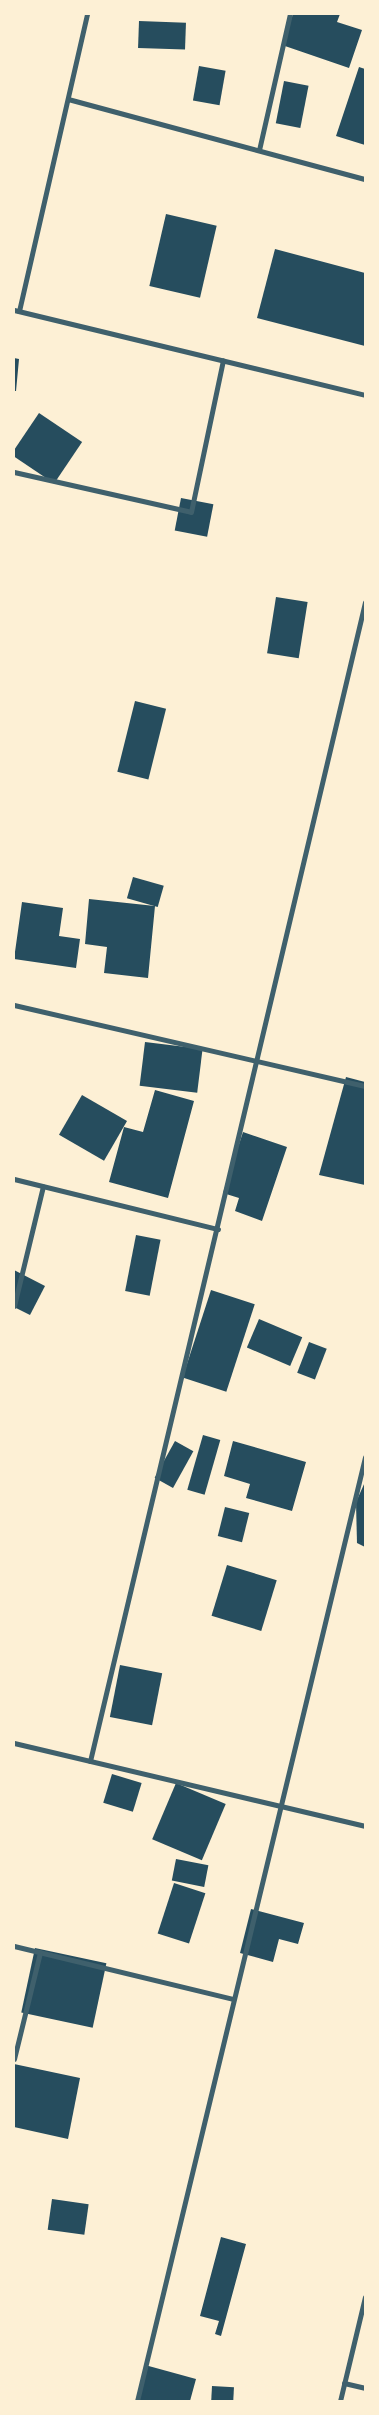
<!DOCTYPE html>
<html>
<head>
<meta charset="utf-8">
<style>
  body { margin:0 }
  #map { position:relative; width:379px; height:2415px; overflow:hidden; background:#fdf0d5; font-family:"Fira Sans Condensed",sans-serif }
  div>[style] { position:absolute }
  .building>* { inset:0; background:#264d5e; transform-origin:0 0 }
  .minor>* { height:5px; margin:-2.5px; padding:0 2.5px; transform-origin:2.5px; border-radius:2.5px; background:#3f606c }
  span { translate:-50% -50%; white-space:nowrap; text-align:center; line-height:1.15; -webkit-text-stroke:5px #fdf0d5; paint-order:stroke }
  .frame { position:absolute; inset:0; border:15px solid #fdf0d5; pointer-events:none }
</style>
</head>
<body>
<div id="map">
  <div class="building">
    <i style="clip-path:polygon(293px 14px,340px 14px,337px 22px,362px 30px,349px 68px,282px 45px)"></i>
    <i style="left:139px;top:21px;width:47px;height:27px;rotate:2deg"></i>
    <i style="left:199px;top:66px;width:27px;height:35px;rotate:10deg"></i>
    <i style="clip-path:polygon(359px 67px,365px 69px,365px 145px,336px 136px)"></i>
    <i style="left:284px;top:81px;width:25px;height:43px;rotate:11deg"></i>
    <i style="left:166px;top:214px;width:52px;height:74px;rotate:13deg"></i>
    <i style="clip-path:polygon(275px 249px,365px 273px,365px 346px,257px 318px)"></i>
    <i style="clip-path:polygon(14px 358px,19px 359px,16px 391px,14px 391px)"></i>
    <i style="left:39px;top:413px;width:52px;height:50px;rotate:34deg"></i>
    <i style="left:181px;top:498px;width:33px;height:33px;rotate:11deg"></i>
    <i style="left:276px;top:597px;width:32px;height:57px;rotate:9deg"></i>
    <i style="left:135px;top:701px;width:32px;height:73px;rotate:14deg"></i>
    <i style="left:133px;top:877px;width:32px;height:22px;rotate:16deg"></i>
    <i style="clip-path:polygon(89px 899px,155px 906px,148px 978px,104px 973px,107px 947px,85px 944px)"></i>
    <i style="clip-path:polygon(22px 902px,63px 908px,59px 936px,80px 939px,76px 968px,14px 959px)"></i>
    <i style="left:145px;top:1042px;width:58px;height:44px;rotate:7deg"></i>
    <i style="clip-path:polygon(346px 1077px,365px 1082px,365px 1185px,319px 1175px)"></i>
    <i style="clip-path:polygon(155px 1090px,194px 1101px,168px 1198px,109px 1182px,124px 1127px,143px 1132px)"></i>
    <i style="left:82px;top:1095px;width:52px;height:46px;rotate:30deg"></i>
    <i style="clip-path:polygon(243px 1132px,287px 1147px,262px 1221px,235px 1211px,239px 1198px,223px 1193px)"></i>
    <i style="left:136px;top:1235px;width:25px;height:57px;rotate:11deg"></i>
    <i style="clip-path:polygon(14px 1270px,45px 1286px,30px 1315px,14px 1307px)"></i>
    <i style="left:211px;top:1290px;width:46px;height:92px;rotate:18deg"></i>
    <i style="left:259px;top:1319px;width:47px;height:31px;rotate:23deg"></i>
    <i style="left:309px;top:1342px;width:19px;height:33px;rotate:21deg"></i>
    <i style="left:203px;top:1435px;width:18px;height:57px;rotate:16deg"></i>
    <i style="left:175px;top:1441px;width:21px;height:42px;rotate:29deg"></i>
    <i style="clip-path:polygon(233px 1441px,306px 1462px,292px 1511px,246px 1498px,250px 1484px,224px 1476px)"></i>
    <i style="clip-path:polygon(365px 1482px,365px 1547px,357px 1543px,356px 1502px)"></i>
    <i style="left:225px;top:1507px;width:25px;height:30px;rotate:14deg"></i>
    <i style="left:227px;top:1565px;width:52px;height:53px;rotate:17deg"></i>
    <i style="left:120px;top:1665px;width:43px;height:53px;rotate:11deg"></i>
    <i style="left:112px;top:1774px;width:31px;height:30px;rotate:17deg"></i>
    <i style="left:176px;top:1783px;width:54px;height:61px;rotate:23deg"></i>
    <i style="left:176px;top:1859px;width:33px;height:22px;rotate:11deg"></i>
    <i style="left:174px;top:1883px;width:33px;height:53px;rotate:18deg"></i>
    <i style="clip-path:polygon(251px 1909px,304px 1923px,298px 1944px,279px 1939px,273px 1962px,240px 1953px)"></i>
    <i style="left:35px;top:1948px;width:73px;height:66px;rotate:12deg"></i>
    <i style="clip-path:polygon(14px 2064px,80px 2078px,68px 2139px,14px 2127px)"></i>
    <i style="left:52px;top:2199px;width:37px;height:31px;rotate:8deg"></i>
    <i style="clip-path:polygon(221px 2237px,246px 2244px,221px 2336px,215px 2334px,219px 2321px,200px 2316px)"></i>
    <i style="clip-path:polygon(145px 2365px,196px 2379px,190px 2401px,136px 2401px)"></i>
    <i style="left:212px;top:2386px;width:22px;height:15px;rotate:3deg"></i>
  </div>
  <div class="minor">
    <i style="left:68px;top:99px;width:308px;rotate:15.1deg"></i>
    <i style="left:259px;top:150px;width:139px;rotate:-77.2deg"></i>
    <i style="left:14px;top:310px;width:361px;rotate:13.6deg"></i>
    <i style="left:19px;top:311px;width:305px;rotate:-77.1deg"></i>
    <i style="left:14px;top:472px;width:181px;rotate:12.7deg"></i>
    <i style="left:191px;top:512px;width:155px;rotate:-78.1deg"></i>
    <i style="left:14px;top:1005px;width:360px;rotate:13deg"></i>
    <i style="left:14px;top:1179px;width:210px;rotate:13.8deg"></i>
    <i style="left:14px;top:1306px;width:123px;rotate:-76.4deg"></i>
    <i style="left:14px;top:1743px;width:361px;rotate:13.3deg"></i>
    <i style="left:90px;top:1761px;width:1191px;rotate:-76.65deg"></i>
    <i style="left:14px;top:1946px;width:225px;rotate:13.6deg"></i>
    <i style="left:14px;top:2059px;width:110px;rotate:-76.3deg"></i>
    <i style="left:344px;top:2383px;width:22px;rotate:13deg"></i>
    <i style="left:137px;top:2401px;width:971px;rotate:-76.42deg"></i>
    <i style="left:340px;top:2401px;width:107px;rotate:-76.5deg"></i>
  </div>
  <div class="frame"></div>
</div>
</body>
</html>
